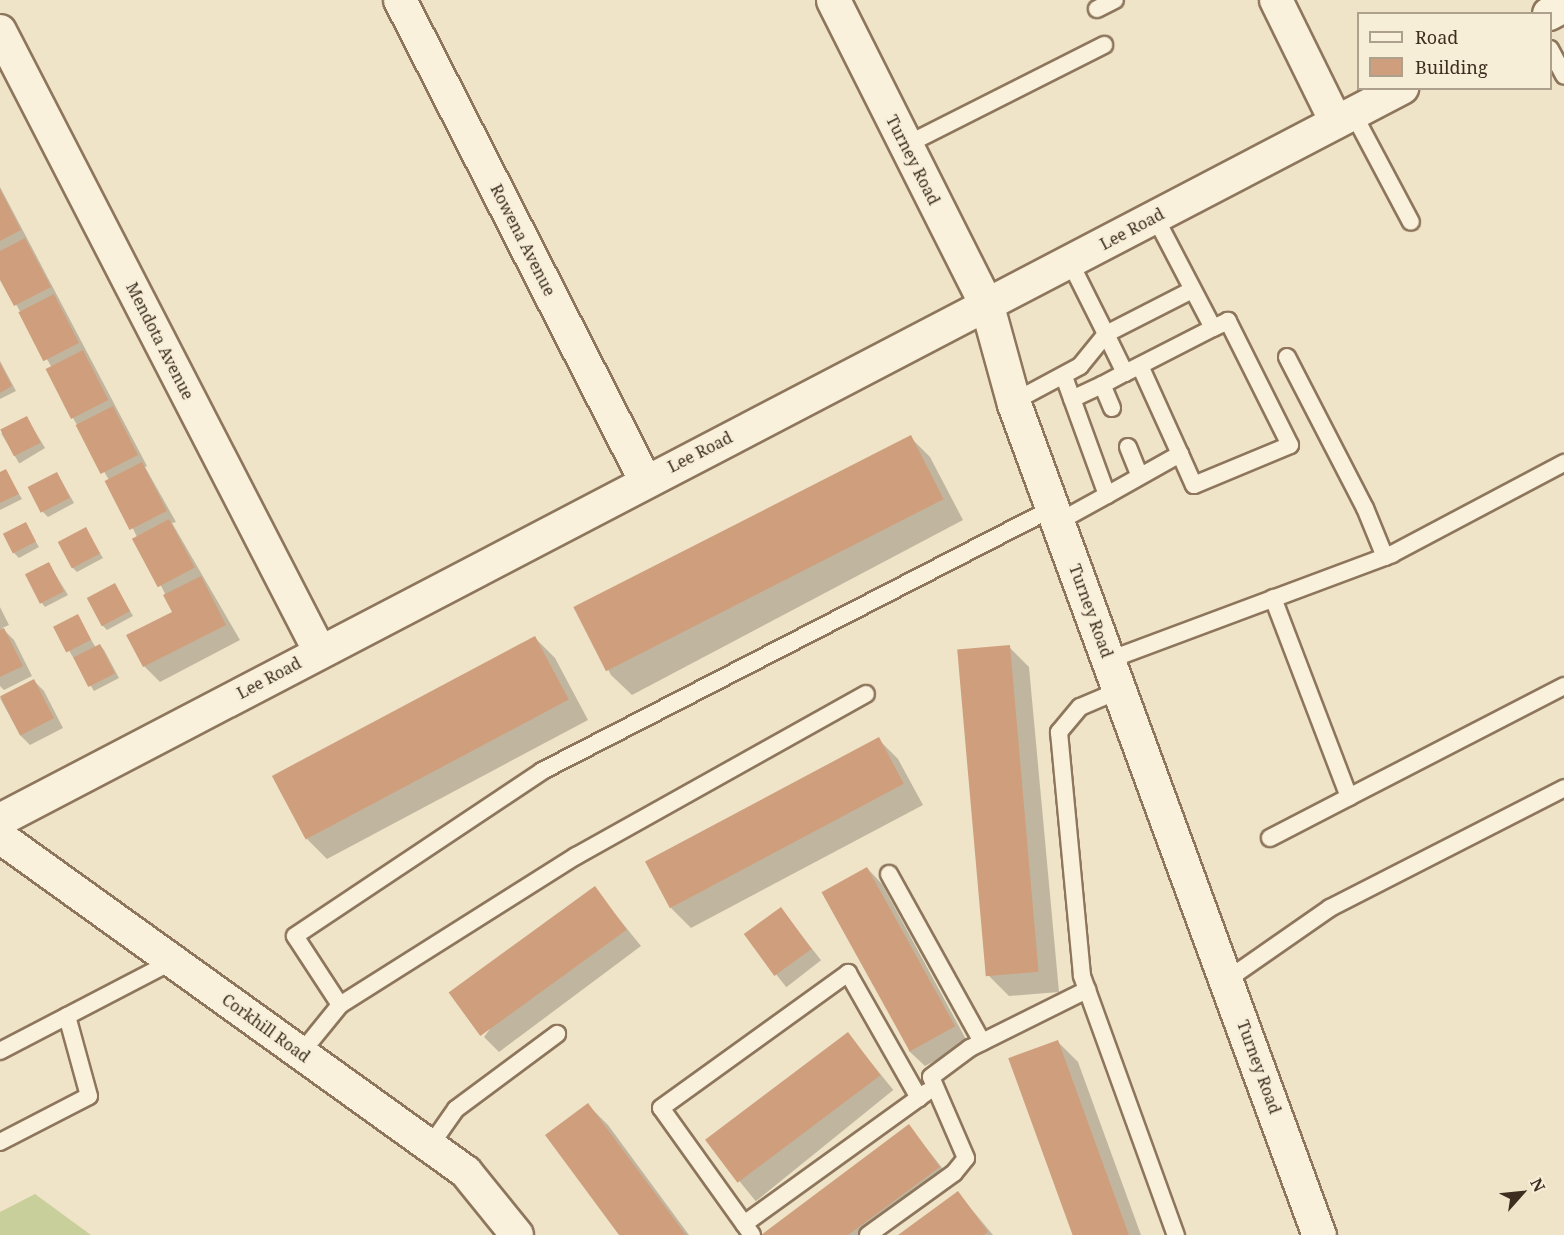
<!DOCTYPE html>
<html>
<head>
<meta charset="utf-8">
<style>
  body { margin:0 }
  #map { position:relative; width:1564px; height:1235px; overflow:hidden; background:#f0e4c8; font-family:"Noto Serif",serif }
  div>[style] { position:absolute }
  .green>* { inset:0; background:#c9cf9b }
  .shadow>* { inset:0; background:#0003; transform-origin:0 0 }
  .building>* { inset:0; background:#cf9f7d; transform-origin:0 0 }
  .roads { filter:drop-shadow(2px 0 #8d765c) drop-shadow(-2px 0 #8d765c) drop-shadow(0 2px #8d765c) drop-shadow(0 -2px #8d765c) }
  .service>* { height:16px; margin:-8px; padding:0 8px; transform-origin:8px; border-radius:8px; background:#faf1dc }
  .minor>* { height:32px; margin:-16px; padding:0 16px; transform-origin:16px; border-radius:16px; background:#faf1dc }
  .tertiary>* { height:33px; margin:-16.5px; padding:0 16.5px; transform-origin:16.5px; border-radius:16.5px; background:#faf1dc }
  span { translate:-50% -50%; white-space:nowrap; text-align:center; line-height:1.15; -webkit-text-stroke:4.5px #f7eed8; paint-order:stroke }
  .street-label { font-size:16px; color:#3d2e20 }
  .legend { position:absolute; left:1357px; top:12px; width:195px; height:78px; box-sizing:border-box; background:#f7eed8; border:2px solid #ada18e; margin:0; padding:8px 10px; list-style:none; font-size:18px; color:#3d2e20 }
  .legend li { display:flex; align-items:center; gap:12px; height:30px }
  .legend b { width:30px; border:2px solid #ada18e }
  .north { position:absolute; left:1492px; top:1163px; width:60px; height:60px; -webkit-text-stroke:4px #f7eed8; paint-order:stroke; rotate:63deg; font-size:16px; font-weight:700; line-height:24px; text-align:center; color:#3d2e20 }
  .north::after { content:''; display:block; margin:auto; width:21px; height:27px; background:#3d2e20; clip-path:polygon(50% 0,100% 100%,50% 72%,0 100%) }
</style>
</head>
<body>
<div id="map">
  <div class="green">
    <i style="clip-path:polygon(35px 1194px,91px 1235px,0 1235px,0 1212px)"></i>
  </div>
  <div class="shadow">
    <i style="clip-path:polygon(0 187px,147px 466px,145px 467px,176px 522px,172px 523px,240px 640px,160px 682px,144px 666px,128px 636px,174px 612px,109px 480px,73px 418px,52px 368px,0 276px)"></i>
    <i style="clip-path:polygon(0 361px,16px 391px,0 399px)"></i>
    <i style="left:27px;top:418px;width:35px;height:30px;rotate:59deg"></i>
    <i style="clip-path:polygon(910px 437px,930px 457px,963px 520px,632px 695px,611px 675px,578px 613px)"></i>
    <i style="clip-path:polygon(5px 471px,22px 499px,0 510px,0 473px)"></i>
    <i style="clip-path:polygon(57px 473px,74px 503px,48px 517px,43px 512px)"></i>
    <i style="clip-path:polygon(25px 524px,39px 547px,19px 558px,14px 553px)"></i>
    <i style="clip-path:polygon(85px 529px,103px 558px,77px 572px,72px 567px)"></i>
    <i style="clip-path:polygon(49px 564px,68px 595px,45px 607px,41px 602px)"></i>
    <i style="clip-path:polygon(115px 585px,133px 616px,107px 630px,102px 625px)"></i>
    <i style="clip-path:polygon(0 607px,9px 625px,2px 628px,14px 640px,32px 676px,4px 690px,0 686px)"></i>
    <i style="clip-path:polygon(77px 616px,96px 648px,100px 645px,104px 650px,119px 678px,94px 691px,55px 628px)"></i>
    <i style="clip-path:polygon(535px 638px,555px 658px,588px 720px,327px 859px,307px 839px)"></i>
    <i style="clip-path:polygon(1009px 647px,1029px 667px,1059px 992px,1009px 996px,989px 976px)"></i>
    <i style="clip-path:polygon(34px 681px,44px 691px,63px 728px,30px 745px,20px 735px,0 698px)"></i>
    <i style="clip-path:polygon(878px 739px,898px 759px,923px 805px,691px 928px,671px 908px)"></i>
    <i style="clip-path:polygon(867px 868px,882px 884px,968px 1043px,925px 1066px,909px 1051px)"></i>
    <i style="clip-path:polygon(594px 888px,641px 946px,499px 1052px,484px 1037px)"></i>
    <i style="left:781px;top:909px;width:65px;height:44px;rotate:52deg"></i>
    <i style="left:848px;top:1034px;width:72px;height:177px;rotate:51deg"></i>
    <i style="clip-path:polygon(1058px 1042px,1078px 1062px,1141px 1235px,1073px 1235px)"></i>
    <i style="clip-path:polygon(588px 1105px,608px 1125px,689px 1235px,620px 1235px)"></i>
    <i style="clip-path:polygon(909px 1126px,954px 1183px,883px 1235px,763px 1235px)"></i>
    <i style="clip-path:polygon(958px 1193px,993px 1235px,900px 1235px)"></i>
  </div>
  <div class="building">
    <i style="clip-path:polygon(0 189px,21px 230px,0 241px)"></i>
    <i style="clip-path:polygon(25px 238px,51px 287px,14px 306px,0 280px,0 251px)"></i>
    <i style="left:54px;top:294px;width:55px;height:40px;rotate:63deg"></i>
    <i style="left:83px;top:350px;width:56px;height:42px;rotate:63deg"></i>
    <i style="clip-path:polygon(0 363px,12px 386px,0 393px)"></i>
    <i style="left:113px;top:406px;width:55px;height:42px;rotate:63deg"></i>
    <i style="left:27px;top:416px;width:30px;height:30px;rotate:63deg"></i>
    <i style="left:911px;top:435px;width:72px;height:379px;rotate:63deg"></i>
    <i style="left:142px;top:462px;width:55px;height:42px;rotate:63deg"></i>
    <i style="clip-path:polygon(6px 469px,19px 494px,0 503px,0 472px)"></i>
    <i style="left:57px;top:472px;width:29px;height:33px;rotate:63deg"></i>
    <i style="left:169px;top:519px;width:55px;height:42px;rotate:62deg"></i>
    <i style="left:26px;top:522px;width:22px;height:26px;rotate:63deg"></i>
    <i style="left:86px;top:527px;width:30px;height:32px;rotate:62deg"></i>
    <i style="left:49px;top:562px;width:33px;height:27px;rotate:63deg"></i>
    <i style="clip-path:polygon(201px 576px,226px 625px,143px 667px,126px 635px,172px 612px,163px 595px)"></i>
    <i style="left:115px;top:583px;width:32px;height:32px;rotate:62deg"></i>
    <i style="left:78px;top:614px;width:29px;height:28px;rotate:63deg"></i>
    <i style="clip-path:polygon(4px 628px,23px 666px,0 677px,0 630px)"></i>
    <i style="left:535px;top:636px;width:72px;height:298px;rotate:62deg"></i>
    <i style="left:100px;top:644px;width:33px;height:30px;rotate:63deg"></i>
    <i style="left:1010px;top:645px;width:328px;height:53px;rotate:85deg"></i>
    <i style="left:34px;top:679px;width:44px;height:38px;rotate:63deg"></i>
    <i style="left:879px;top:737px;width:53px;height:265px;rotate:62deg"></i>
    <i style="left:867px;top:867px;width:182px;height:52px;rotate:61deg"></i>
    <i style="left:595px;top:886px;width:54px;height:181px;rotate:54deg"></i>
    <i style="left:781px;top:907px;width:52px;height:46px;rotate:54deg"></i>
    <i style="left:848px;top:1032px;width:54px;height:179px;rotate:53deg"></i>
    <i style="left:1058px;top:1040px;width:208px;height:53px;rotate:70deg"></i>
    <i style="clip-path:polygon(588px 1103px,686px 1235px,619px 1235px,545px 1135px)"></i>
    <i style="clip-path:polygon(909px 1124px,940px 1167px,848px 1235px,761px 1235px)"></i>
    <i style="clip-path:polygon(958px 1191px,988px 1232px,984px 1235px,898px 1235px)"></i>
  </div>
  <div class="roads">
    <div class="service">
      <i style="left:1097px;top:9px;width:20px;rotate:-27deg"></i>
      <i style="left:1550px;top:49px;width:30px;rotate:62deg"></i>
      <i style="left:1353px;top:113px;width:123px;rotate:62deg"></i>
      <i style="left:906px;top:145px;width:222px;rotate:-26.8deg"></i>
      <i style="left:1155px;top:217px;width:125px;rotate:62.4deg"></i>
      <i style="left:1213px;top:328px;width:99px;rotate:152.9deg"></i>
      <i style="left:1125px;top:373px;width:43px;rotate:-116deg"></i>
      <i style="left:1106px;top:334px;width:97px;rotate:-27.1deg"></i>
      <i style="left:1287px;top:357px;width:170px;rotate:62.7deg"></i>
      <i style="left:1365px;top:508px;width:53px;rotate:67.8deg"></i>
      <i style="left:1072px;top:399px;width:33px;rotate:-25deg"></i>
      <i style="left:1013px;top:402px;width:76px;rotate:-28.2deg"></i>
      <i style="left:1080px;top:366px;width:41px;rotate:-50.9deg"></i>
      <i style="left:1106px;top:334px;width:80px;rotate:-116.6deg"></i>
      <i style="left:1112px;top:408px;width:25px;rotate:-113deg"></i>
      <i style="left:1102px;top:385px;width:26px;rotate:-28deg"></i>
      <i style="left:1128px;top:447px;width:31px;rotate:68deg"></i>
      <i style="left:1180px;top:454px;width:34px;rotate:66deg"></i>
      <i style="left:1194px;top:485px;width:104px;rotate:-22.6deg"></i>
      <i style="left:1290px;top:445px;width:139px;rotate:-116.6deg"></i>
      <i style="left:1228px;top:321px;width:17px;rotate:155deg"></i>
      <i style="left:1107px;top:495px;width:84px;rotate:-29.3deg"></i>
      <i style="left:1180px;top:454px;width:97px;rotate:-114.4deg"></i>
      <i style="left:1058px;top:522px;width:56px;rotate:-28.9deg"></i>
      <i style="left:1107px;top:495px;width:126px;rotate:-110deg"></i>
      <i style="left:1273px;top:598px;width:213px;rotate:69.1deg"></i>
      <i style="left:1349px;top:797px;width:242px;rotate:-27.3deg"></i>
      <i style="left:1109px;top:660px;width:302px;rotate:-20.5deg"></i>
      <i style="left:1392px;top:554px;width:195px;rotate:-27.9deg"></i>
      <i style="left:1120px;top:690px;width:43px;rotate:157deg"></i>
      <i style="left:1080px;top:707px;width:33px;rotate:130deg"></i>
      <i style="left:1059px;top:732px;width:245px;rotate:84.6deg"></i>
      <i style="left:1082px;top:976px;width:276px;rotate:70.1deg"></i>
      <i style="left:1270px;top:838px;width:89px;rotate:-27.4deg"></i>
      <i style="left:889px;top:874px;width:192px;rotate:61deg"></i>
      <i style="left:1228px;top:979px;width:124px;rotate:-34.8deg"></i>
      <i style="left:1330px;top:908px;width:263px;rotate:-27.1deg"></i>
      <i style="left:340px;top:1005px;width:279px;rotate:-32.3deg"></i>
      <i style="left:576px;top:856px;width:332px;rotate:-29.2deg"></i>
      <i style="left:0;top:1051px;width:195px;rotate:-27.5deg"></i>
      <i style="left:301px;top:1053px;width:62px;rotate:-50.9deg"></i>
      <i style="left:340px;top:1005px;width:82px;rotate:-123.1deg"></i>
      <i style="left:295px;top:936px;width:297px;rotate:-33.7deg"></i>
      <i style="left:542px;top:771px;width:575px;rotate:-27.23deg"></i>
      <i style="left:0;top:1142px;width:100px;rotate:-27.3deg"></i>
      <i style="left:89px;top:1096px;width:83px;rotate:-105.4deg"></i>
      <i style="left:430px;top:1146px;width:45px;rotate:-54.9deg"></i>
      <i style="left:456px;top:1109px;width:126px;rotate:-36.6deg"></i>
      <i style="left:744px;top:1224px;width:226px;rotate:-35.8deg"></i>
      <i style="left:752px;top:1235px;width:156px;rotate:-125.6deg"></i>
      <i style="left:661px;top:1108px;width:231px;rotate:-35.8deg"></i>
      <i style="left:848px;top:973px;width:144px;rotate:60.4deg"></i>
      <i style="left:868px;top:1235px;width:106px;rotate:-35.8deg"></i>
      <i style="left:954px;top:1173px;width:19px;rotate:-51deg"></i>
      <i style="left:966px;top:1158px;width:88px;rotate:-113.4deg"></i>
      <i style="left:931px;top:1077px;width:49px;rotate:-36.6deg"></i>
      <i style="left:970px;top:1048px;width:131px;rotate:-26.4deg"></i>
    </div>
    <div class="minor">
      <i style="left:400px;top:0;width:539px;rotate:62.96deg"></i>
      <i style="left:1276px;top:0;width:136px;rotate:63.8deg"></i>
      <i style="left:1549px;top:14px;width:17px;rotate:-28deg"></i>
      <i style="left:0;top:31px;width:699px;rotate:62.74deg"></i>
      <i style="left:0;top:820px;width:1582px;rotate:-27.57deg"></i>
      <i style="left:0;top:837px;width:574px;rotate:35.71deg"></i>
      <i style="left:466px;top:1172px;width:81px;rotate:51deg"></i>
    </div>
    <div class="tertiary">
      <i style="left:833px;top:0;width:343px;rotate:63.3deg"></i>
      <i style="left:987px;top:306px;width:102px;rotate:74.6deg"></i>
      <i style="left:1014px;top:404px;width:885px;rotate:69.85deg"></i>
    </div>
  </div>
  <div class="street-label">
    <span style="left:913px;top:160px;rotate:63deg">Turney Road</span>
    <span style="left:1132px;top:229px;rotate:-28deg">Lee Road</span>
    <span style="left:523px;top:240px;rotate:63deg">Rowena Avenue</span>
    <span style="left:160px;top:341px;rotate:63deg">Mendota Avenue</span>
    <span style="left:700px;top:452px;rotate:-27deg">Lee Road</span>
    <span style="left:1091px;top:611px;rotate:70deg">Turney Road</span>
    <span style="left:269px;top:678px;rotate:-28deg">Lee Road</span>
    <span style="left:266px;top:1028px;rotate:36deg">Corkhill Road</span>
    <span style="left:1259px;top:1067px;rotate:70deg">Turney Road</span>
  </div>
  <ul class="legend">
  <li><b style="height:8px;background:#faf1dc"></b>Road</li>
  <li><b style="height:16px;background:#cf9f7d"></b>Building</li>
  </ul>
  <div class="north">N</div>
</div>
</body>
</html>
